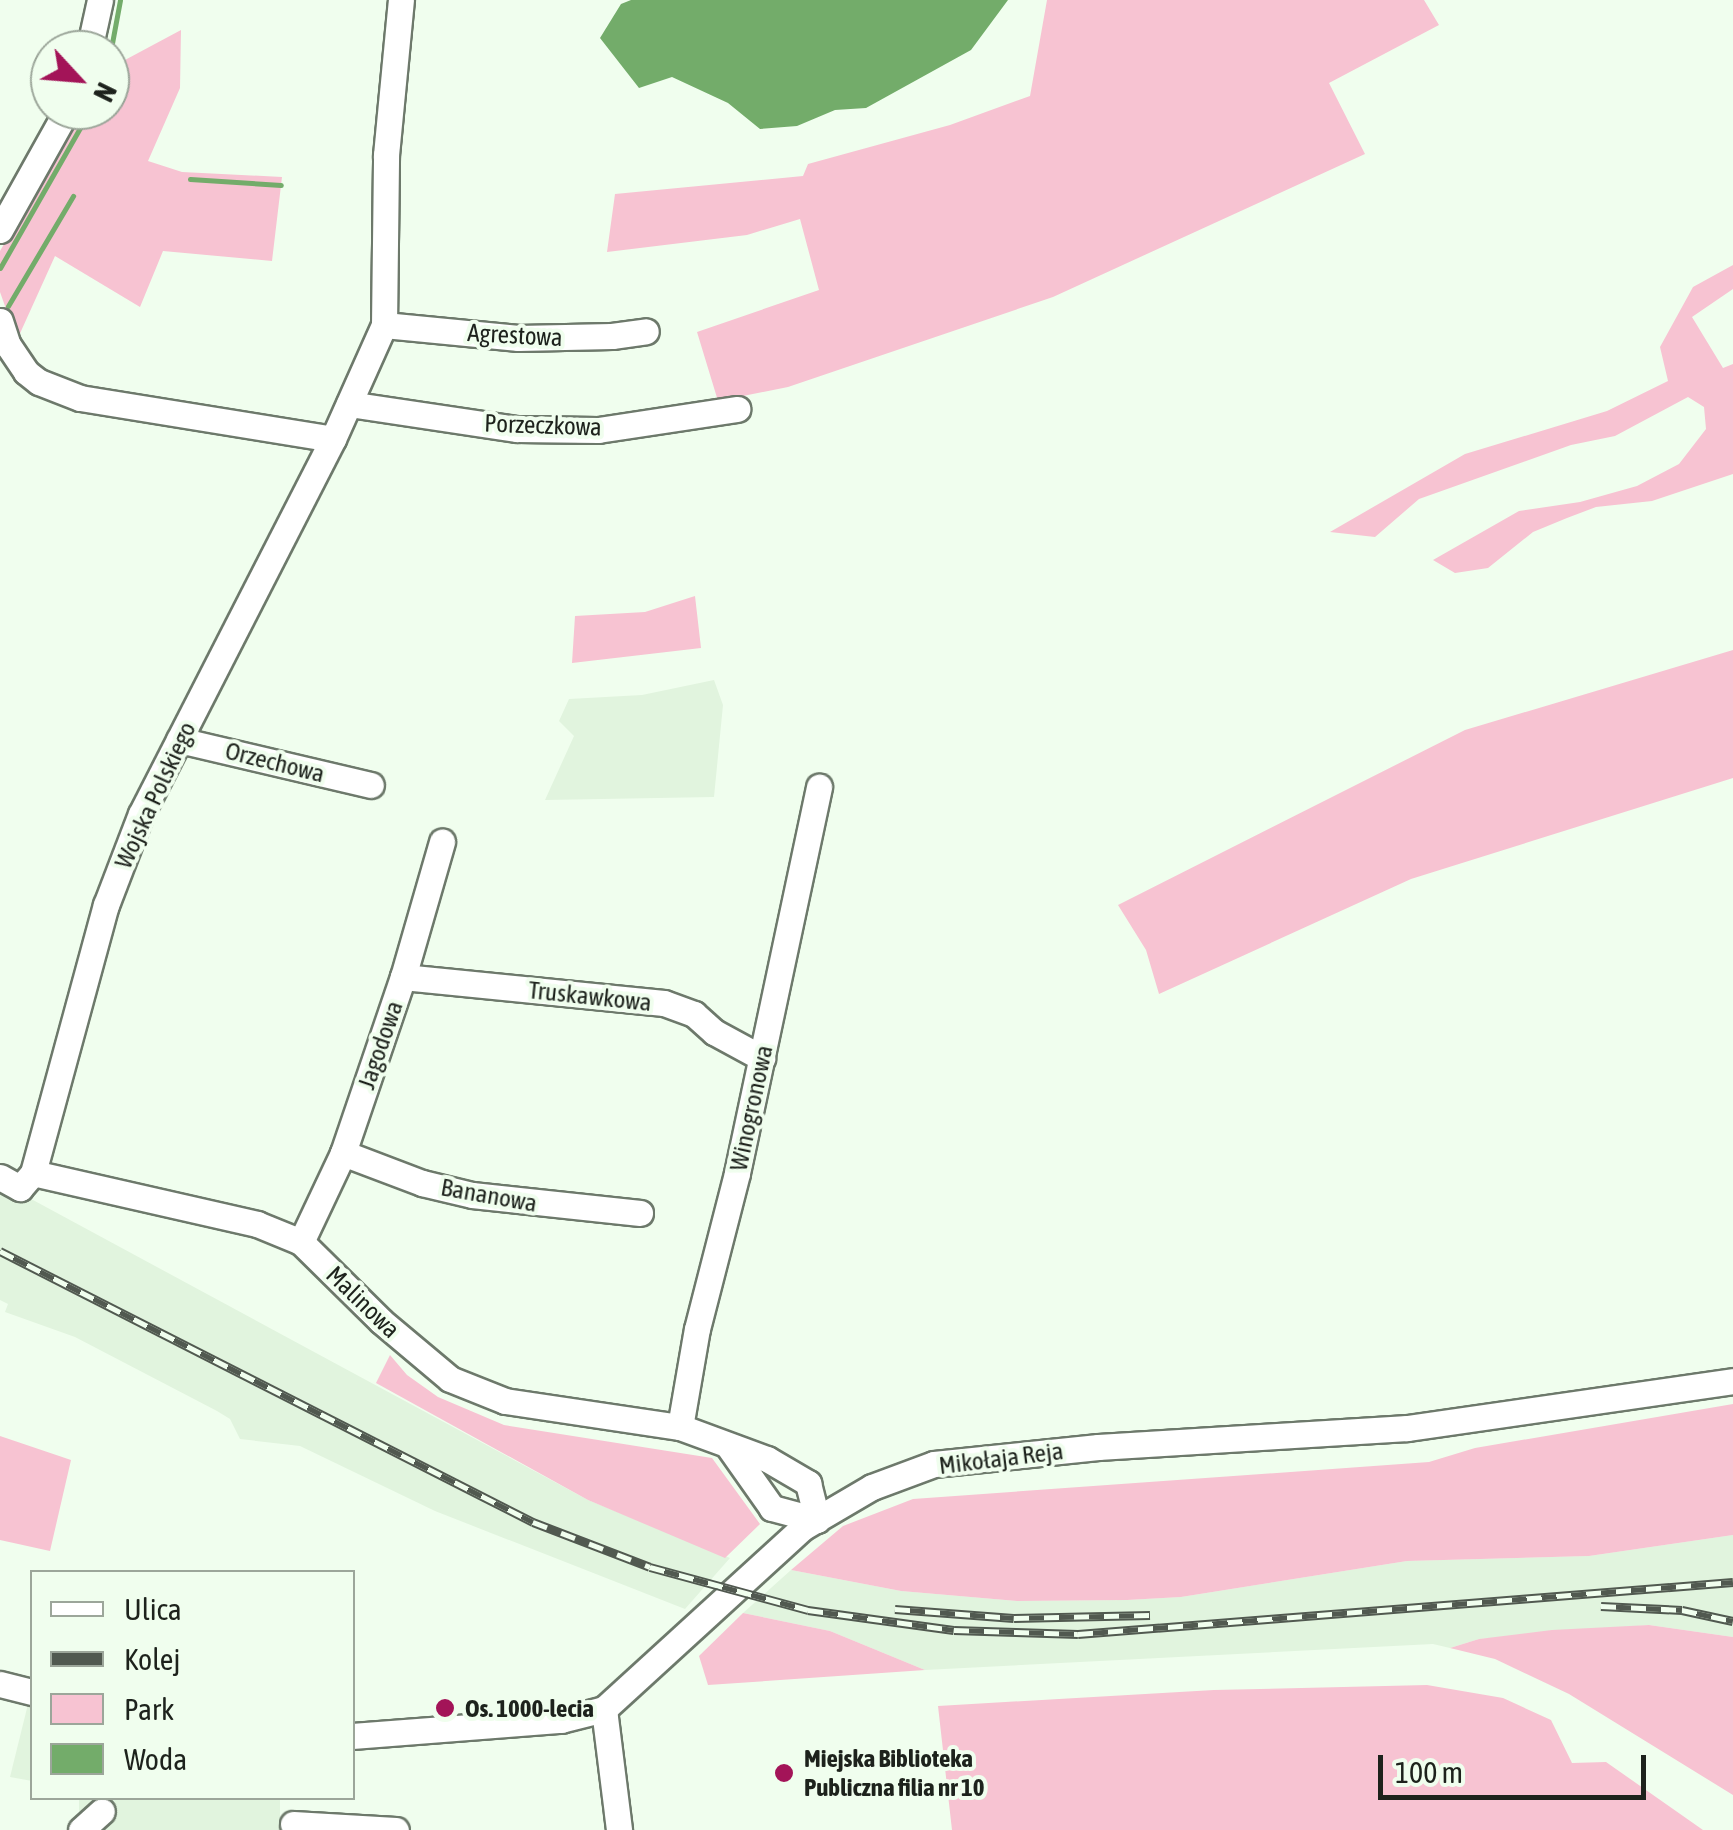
<!DOCTYPE html>
<html>
<head>
<meta charset="utf-8">
<style>
  body { margin:0 }
  #map { position:relative; width:1733px; height:1830px; overflow:hidden; background:#f0feee; font-family:"Asap Condensed",sans-serif }
  div>[style] { position:absolute }
  .built>* { inset:0; background:#e1f4de; transform-origin:0 0 }
  .green>* { inset:0; background:#f7c3d2 }
  .water>* { inset:0; background:#73ac6a }
  .stream>* { height:5px; margin:-2.5px; padding:0 2.5px; transform-origin:2.5px; border-radius:2.5px; background:#73ac6a }
  .roads { filter:drop-shadow(2px 0 #6d796b) drop-shadow(-2px 0 #6d796b) drop-shadow(0 2px #6d796b) drop-shadow(0 -2px #6d796b) }
  .minor>* { height:25px; margin:-12.5px; padding:0 12.5px; transform-origin:12.5px; border-radius:12.5px; background:#fff }
  .rail>* { height:9px; margin-top:-4.5px; transform-origin:0; background:repeating-linear-gradient(90deg,#f0feee 0 15px,#515950 0 30px); box-sizing:border-box; border-block:2px solid #515950 }
  .dots>* { width:28px; height:28px; translate:-50% -50%; box-sizing:border-box; border:5px solid #f0feee; border-radius:50% }
  span { translate:-50% -50%; white-space:nowrap; text-align:center; line-height:1.15; -webkit-text-stroke:8px #f0feee; paint-order:stroke }
  .street-label { font-size:25px; color:#1d221c }
  .poi-label { font-size:25px; color:#1d221c; font-weight:700 }
  .left { translate:0 -50%; text-align:left }
  .legend { position:absolute; left:30px; top:1570px; width:325px; height:230px; box-sizing:border-box; background:#f0feee; border:2px solid #9ca69a; margin:0; padding:12px 18px; list-style:none; font-size:30px; color:#1d221c }
  .legend li { display:flex; align-items:center; gap:20px; height:50px }
  .legend b { width:50px; border:2px solid #9ca69a }
  .north { position:absolute; left:30px; top:30px; width:100px; height:100px; box-sizing:border-box; background:#f0feee; border:2px solid #9ca69a; border-radius:50%; rotate:116deg; font-size:28px; font-weight:700; line-height:40px; text-align:center; color:#1d221c }
  .north::after { content:''; display:block; margin:auto; width:35px; height:45px; background:#a31458; clip-path:polygon(50% 0,100% 100%,50% 72%,0 100%) }
  .scale { position:absolute; left:1378px; top:1755px; width:268px; height:45px; box-sizing:border-box; border:5px solid #1d221c; border-top:0; padding-left:12px; font-size:30px; line-height:35px; white-space:nowrap; color:#1d221c; -webkit-text-stroke:8px #f0feee; paint-order:stroke }
</style>
</head>
<body>
<div id="map">
  <div class="built">
    <i style="clip-path:polygon(714px 680px,723px 705px,714px 797px,545px 800px,574px 736px,559px 721px,569px 699px,642px 695px)"></i>
    <i style="clip-path:polygon(0 1194px,33px 1200px,588px 1500px,730px 1558px,685px 1609px,435px 1511px,300px 1446px,240px 1439px,230px 1419px,217px 1411px,75px 1337px,5px 1312px,8px 1304px,0 1300px)"></i>
    <i style="clip-path:polygon(1733px 1535px,1733px 1637px,1649px 1625px,1479px 1639px,1450px 1648px,1433px 1644px,925px 1670px,830px 1631px,743px 1613px,791px 1570px,901px 1591px,1017px 1601px,1127px 1600px,1181px 1597px,1407px 1561px,1589px 1556px)"></i>
    <i style="clip-path:polygon(28px 1704px,32px 1705px,32px 1781px,10px 1777px)"></i>
    <i style="left:79px;top:1798px;width:201px;height:32px"></i>
  </div>
  <div class="green">
    <i style="clip-path:polygon(1047px 0,1424px 0,1439px 25px,1329px 83px,1365px 154px,1053px 297px,788px 387px,718px 401px,697px 332px,819px 290px,800px 219px,747px 235px,607px 252px,615px 194px,803px 176px,808px 164px,950px 125px,1030px 96px)"></i>
    <i style="clip-path:polygon(181px 30px,180px 88px,148px 161px,182px 172px,282px 177px,272px 261px,163px 251px,140px 307px,55px 256px,17px 340px,0 292px,0 251px,64px 141px,77px 110px,110px 110px,110px 68px)"></i>
    <i style="clip-path:polygon(1733px 265px,1733px 289px,1692px 317px,1723px 368px,1733px 364px,1733px 474px,1652px 501px,1596px 507px,1567px 518px,1533px 532px,1488px 568px,1455px 573px,1433px 560px,1519px 511px,1580px 502px,1637px 486px,1679px 464px,1706px 429px,1704px 407px,1688px 397px,1615px 436px,1571px 445px,1419px 499px,1375px 537px,1330px 532px,1465px 454px,1607px 411px,1668px 381px,1660px 347px,1693px 287px)"></i>
    <i style="clip-path:polygon(695px 596px,701px 648px,572px 663px,575px 616px,645px 612px)"></i>
    <i style="clip-path:polygon(1733px 650px,1733px 778px,1411px 879px,1159px 994px,1146px 950px,1118px 905px,1465px 730px)"></i>
    <i style="clip-path:polygon(390px 1355px,407px 1375px,438px 1397px,504px 1425px,712px 1458px,760px 1524px,725px 1558px,588px 1500px,376px 1383px)"></i>
    <i style="clip-path:polygon(1733px 1404px,1733px 1535px,1589px 1556px,1407px 1561px,1181px 1597px,1127px 1600px,1017px 1601px,901px 1591px,791px 1570px,843px 1526px,913px 1499px,1429px 1462px,1475px 1448px)"></i>
    <i style="clip-path:polygon(0 1436px,71px 1460px,50px 1551px,0 1540px)"></i>
    <i style="clip-path:polygon(743px 1613px,830px 1631px,925px 1670px,708px 1685px,699px 1656px)"></i>
    <i style="clip-path:polygon(1649px 1625px,1733px 1637px,1733px 1795px,1569px 1694px,1495px 1659px,1450px 1648px,1479px 1639px,1552px 1630px)"></i>
    <i style="clip-path:polygon(1427px 1685px,1503px 1698px,1551px 1720px,1572px 1763px,1606px 1762px,1703px 1830px,952px 1830px,938px 1706px,1214px 1690px)"></i>
  </div>
  <div class="water">
    <i style="clip-path:polygon(631px 0,1008px 0,971px 50px,866px 108px,835px 110px,797px 126px,760px 129px,728px 103px,672px 77px,639px 88px,600px 38px,621px 4px)"></i>
  </div>
  <div class="stream">
    <i style="left:110px;top:54px;width:55px;rotate:-79.5deg"></i>
    <i style="left:190px;top:179px;width:91px;rotate:3.8deg"></i>
    <i style="left:0;top:268px;width:182px;rotate:-60.3deg"></i>
    <i style="left:8px;top:306px;width:128px;rotate:-59.4deg"></i>
  </div>
  <div class="roads">
    <div class="minor">
      <i style="left:89px;top:50px;width:51px;rotate:-77.6deg"></i>
      <i style="left:0;top:230px;width:137px;rotate:-60.8deg"></i>
      <i style="left:0;top:321px;width:25px;rotate:72deg"></i>
      <i style="left:8px;top:345px;width:32px;rotate:56deg"></i>
      <i style="left:26px;top:372px;width:16px;rotate:38deg"></i>
      <i style="left:39px;top:382px;width:44px;rotate:21.3deg"></i>
      <i style="left:80px;top:398px;width:256px;rotate:9.2deg"></i>
      <i style="left:384px;top:325px;width:135px;rotate:5.5deg"></i>
      <i style="left:518px;top:338px;width:94px;rotate:-1.2deg"></i>
      <i style="left:612px;top:336px;width:34px;rotate:-8deg"></i>
      <i style="left:349px;top:404px;width:170px;rotate:8.5deg"></i>
      <i style="left:517px;top:429px;width:81px;rotate:0.7deg"></i>
      <i style="left:598px;top:430px;width:141px;rotate:-8.6deg"></i>
      <i style="left:179px;top:740px;width:197px;rotate:13.2deg"></i>
      <i style="left:403px;top:977px;width:262px;rotate:5.7deg"></i>
      <i style="left:664px;top:1003px;width:32px;rotate:20deg"></i>
      <i style="left:694px;top:1014px;width:27px;rotate:42deg"></i>
      <i style="left:714px;top:1032px;width:55px;rotate:28.4deg"></i>
      <i style="left:343px;top:1153px;width:85px;rotate:20.8deg"></i>
      <i style="left:422px;top:1183px;width:51px;rotate:13.5deg"></i>
      <i style="left:472px;top:1195px;width:169px;rotate:6.1deg"></i>
      <i style="left:33px;top:1173px;width:278px;rotate:-74.8deg"></i>
      <i style="left:106px;top:905px;width:97px;rotate:-69deg"></i>
      <i style="left:141px;top:814px;width:421px;rotate:-62.9deg"></i>
      <i style="left:333px;top:439px;width:125px;rotate:-65.9deg"></i>
      <i style="left:384px;top:325px;width:170px;rotate:-89.3deg"></i>
      <i style="left:386px;top:155px;width:156px;rotate:-84.5deg"></i>
      <i style="left:0;top:1177px;width:23px;rotate:29deg"></i>
      <i style="left:20px;top:1188px;width:20px;rotate:-49deg"></i>
      <i style="left:33px;top:1173px;width:230px;rotate:12.8deg"></i>
      <i style="left:257px;top:1224px;width:48px;rotate:22.2deg"></i>
      <i style="left:301px;top:1242px;width:112px;rotate:44.6deg"></i>
      <i style="left:381px;top:1321px;width:90px;rotate:40deg"></i>
      <i style="left:450px;top:1379px;width:59px;rotate:21.8deg"></i>
      <i style="left:505px;top:1401px;width:177px;rotate:8.5deg"></i>
      <i style="left:680px;top:1427px;width:93px;rotate:20.2deg"></i>
      <i style="left:767px;top:1459px;width:48px;rotate:30.3deg"></i>
      <i style="left:808px;top:1483px;width:38px;rotate:76deg"></i>
      <i style="left:817px;top:1520px;width:47px;rotate:-165.1deg"></i>
      <i style="left:772px;top:1508px;width:75px;rotate:-125.2deg"></i>
      <i style="left:301px;top:1242px;width:98px;rotate:-64.7deg"></i>
      <i style="left:343px;top:1153px;width:186px;rotate:-71.2deg"></i>
      <i style="left:403px;top:977px;width:141px;rotate:-73.9deg"></i>
      <i style="left:680px;top:1427px;width:99px;rotate:-80.2deg"></i>
      <i style="left:697px;top:1329px;width:161px;rotate:-75.6deg"></i>
      <i style="left:737px;top:1173px;width:395px;rotate:-78deg"></i>
      <i style="left:0;top:1684px;width:33px;rotate:14deg"></i>
      <i style="left:604px;top:1709px;width:122px;rotate:82.9deg"></i>
      <i style="left:352px;top:1736px;width:210px;rotate:-4.4deg"></i>
      <i style="left:561px;top:1720px;width:44px;rotate:-14.3deg"></i>
      <i style="left:604px;top:1709px;width:268px;rotate:-42.4deg"></i>
      <i style="left:802px;top:1528px;width:81px;rotate:-30.4deg"></i>
      <i style="left:872px;top:1487px;width:66px;rotate:-20.4deg"></i>
      <i style="left:934px;top:1464px;width:165px;rotate:-5.9deg"></i>
      <i style="left:1098px;top:1447px;width:310px;rotate:-3.5deg"></i>
      <i style="left:1407px;top:1428px;width:329px;rotate:-8.2deg"></i>
      <i style="left:293px;top:1824px;width:103px;rotate:3.3deg"></i>
      <i style="left:81px;top:1830px;width:28px;rotate:-42deg"></i>
    </div>
  </div>
  <div class="rail">
    <i style="left:0;top:1251px;width:598px;rotate:26.95deg"></i>
    <i style="left:533px;top:1522px;width:125px;rotate:21deg"></i>
    <i style="left:650px;top:1567px;width:164px;rotate:15.2deg"></i>
    <i style="left:808px;top:1610px;width:147px;rotate:7.8deg"></i>
    <i style="left:954px;top:1630px;width:124px;rotate:1.8deg"></i>
    <i style="left:1078px;top:1634px;width:657px;rotate:-4.54deg"></i>
    <i style="left:1601px;top:1606px;width:81px;rotate:2.8deg"></i>
    <i style="left:1682px;top:1610px;width:52px;rotate:12.2deg"></i>
    <i style="left:895px;top:1609px;width:119px;rotate:4.3deg"></i>
    <i style="left:1014px;top:1618px;width:136px;rotate:-1.3deg"></i>
  </div>
  <div class="dots">
    <i style="left:445px;top:1708px;background:#a31458"></i>
    <i style="left:784px;top:1773px;background:#a31458"></i>
  </div>
  <div class="street-label">
    <span style="left:515px;top:335px;rotate:3deg">Agrestowa</span>
    <span style="left:543px;top:425px;rotate:2deg">Porzeczkowa</span>
    <span style="left:275px;top:762px;rotate:14deg">Orzechowa</span>
    <span style="left:155px;top:795px;rotate:-65deg">Wojska Polskiego</span>
    <span style="left:590px;top:996px;rotate:6deg">Truskawkowa</span>
    <span style="left:380px;top:1045px;rotate:-71deg">Jagodowa</span>
    <span style="left:751px;top:1108px;rotate:-78deg">Winogronowa</span>
    <span style="left:489px;top:1195px;rotate:10deg">Bananowa</span>
    <span style="left:363px;top:1302px;rotate:44deg">Malinowa</span>
    <span style="left:1001px;top:1458px;rotate:-7deg">Mikołaja Reja</span>
  </div>
  <div class="poi-label">
    <span class="left" style="left:465px;top:1708px">Os. 1000-lecia</span>
    <span class="left" style="left:804px;top:1773px">Miejska Biblioteka<br>Publiczna filia nr 10</span>
  </div>
  <ul class="legend">
  <li><b style="height:12px;background:#fff"></b>Ulica</li>
  <li><b style="height:12px;background:#515950"></b>Kolej</li>
  <li><b style="height:28px;background:#f7c3d2"></b>Park</li>
  <li><b style="height:28px;background:#73ac6a"></b>Woda</li>
  </ul>
  <div class="north">N</div>
  <div class="scale">100 m</div>
</div>
</body>
</html>
